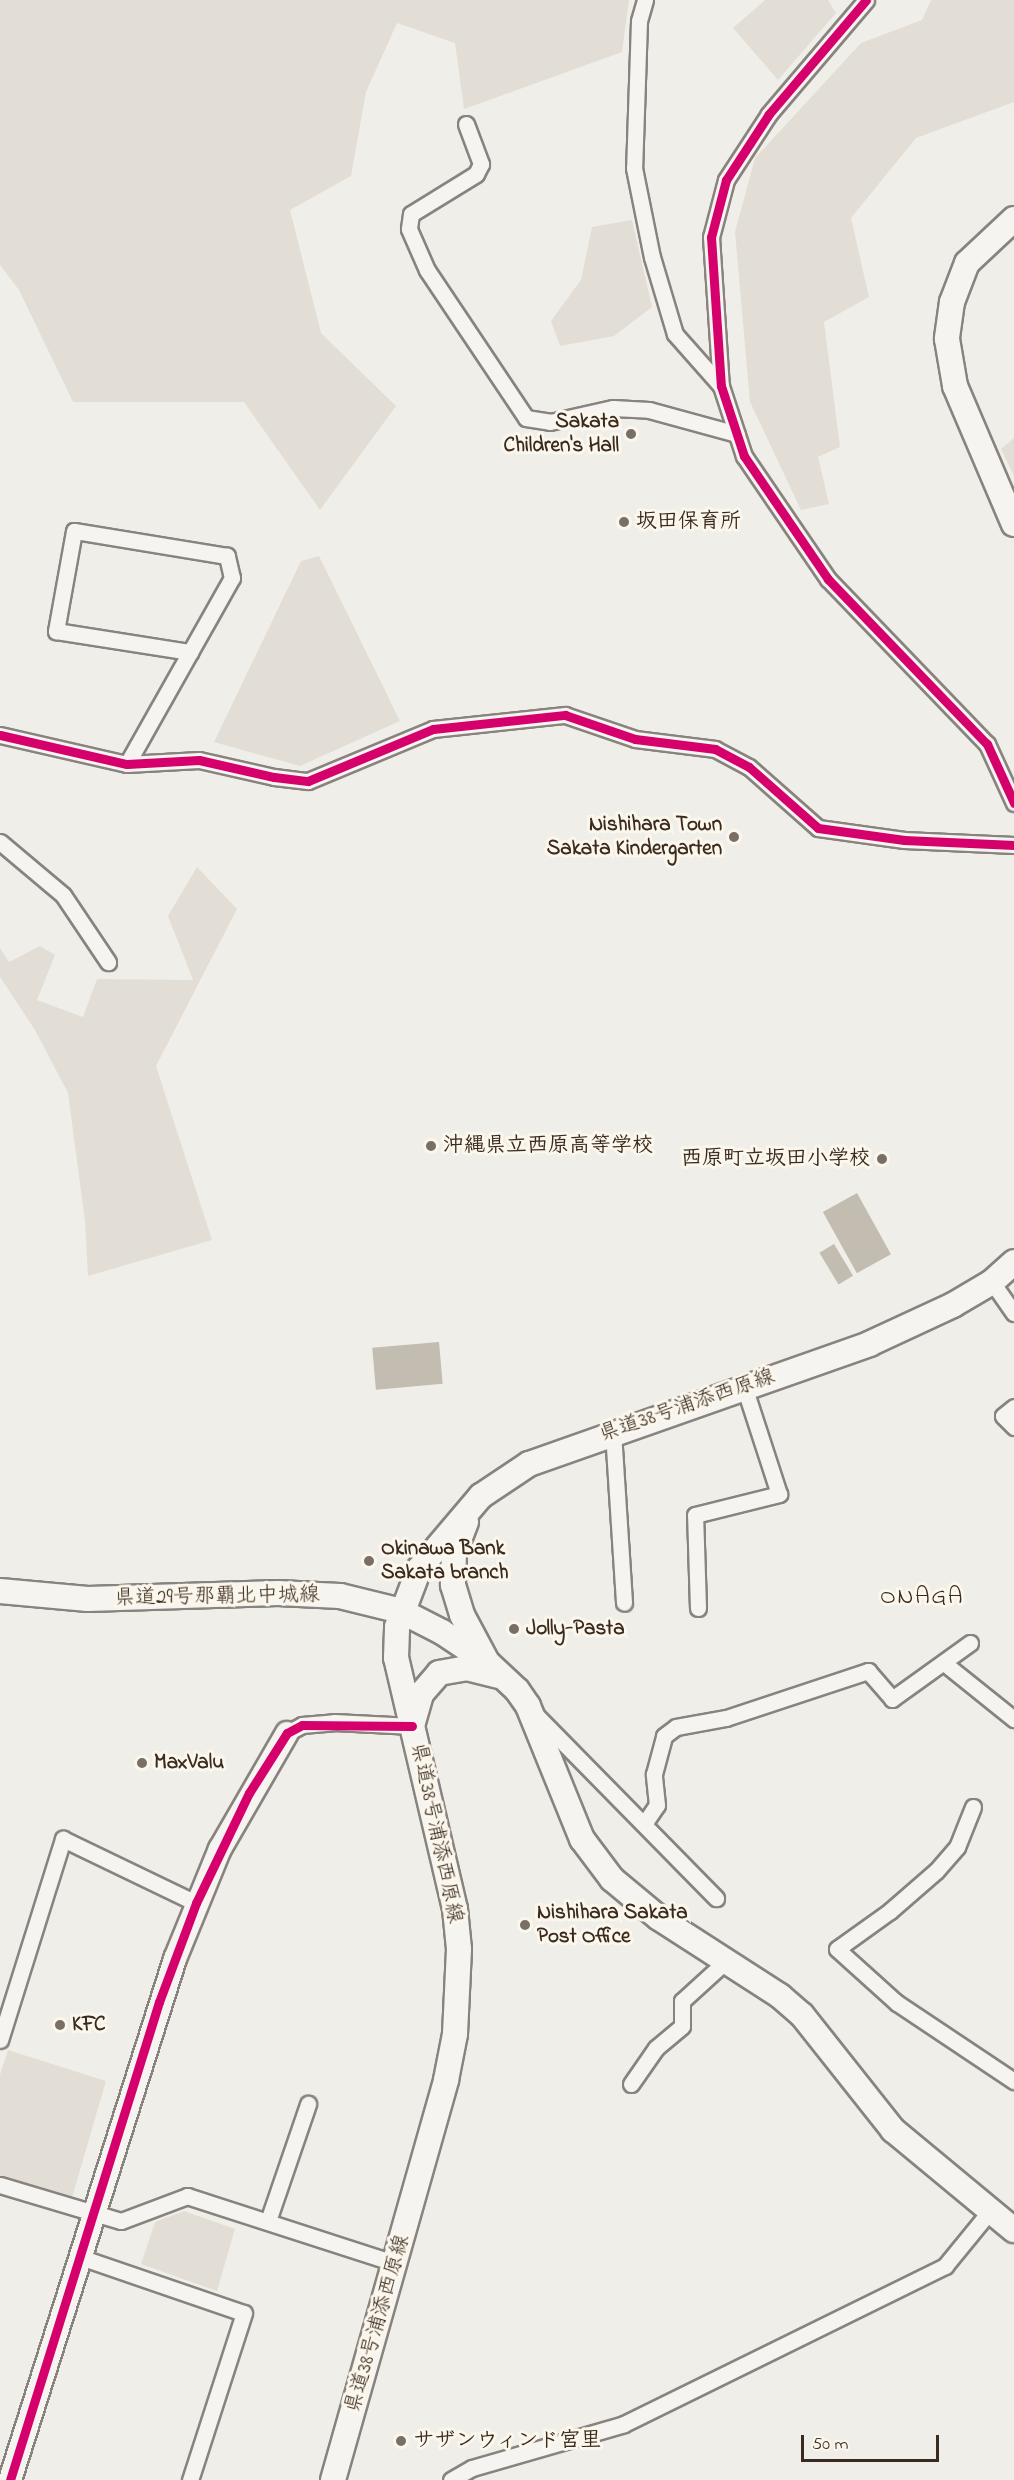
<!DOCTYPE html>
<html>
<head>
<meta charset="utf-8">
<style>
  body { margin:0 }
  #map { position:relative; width:1014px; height:2480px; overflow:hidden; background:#f0eee8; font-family:"Indie Flower","Klee One",sans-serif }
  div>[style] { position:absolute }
  .green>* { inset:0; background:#e3ded5 }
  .water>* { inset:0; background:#c2bcb1; transform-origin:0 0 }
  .roads { filter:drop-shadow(2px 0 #88837e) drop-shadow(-2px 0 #88837e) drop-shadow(0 2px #88837e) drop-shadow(0 -2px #88837e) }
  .street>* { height:15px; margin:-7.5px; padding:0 7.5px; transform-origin:7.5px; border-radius:7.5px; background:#f5f4f0 }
  .secondary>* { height:22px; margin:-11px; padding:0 11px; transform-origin:11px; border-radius:11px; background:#f5f4f0 }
  .primary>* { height:24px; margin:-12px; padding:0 12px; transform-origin:12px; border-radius:12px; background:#f5f4f0 }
  .cycleway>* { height:9px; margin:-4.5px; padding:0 4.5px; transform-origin:4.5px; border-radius:4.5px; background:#d6006c }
  .dots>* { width:16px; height:16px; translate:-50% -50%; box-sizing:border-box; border:3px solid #fbf7ec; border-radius:50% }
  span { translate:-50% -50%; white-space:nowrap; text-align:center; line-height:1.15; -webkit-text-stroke:6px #fbf7ec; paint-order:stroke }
  .poi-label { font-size:21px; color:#3b2a1e; font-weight:700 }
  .right { translate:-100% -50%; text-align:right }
  .left { translate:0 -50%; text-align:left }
  .street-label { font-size:21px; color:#3b2a1e }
  .quarter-label { font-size:24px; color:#3b2a1e; letter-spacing:1.5px }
  .scale { position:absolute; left:801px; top:2435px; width:138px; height:27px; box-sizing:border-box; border:3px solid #3b2a1e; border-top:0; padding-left:8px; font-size:18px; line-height:21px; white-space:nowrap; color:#3b2a1e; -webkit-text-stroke:4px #fbf7ec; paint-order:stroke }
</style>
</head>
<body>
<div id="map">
  <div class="green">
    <i style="clip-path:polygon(0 0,629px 0,622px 52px,464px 109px,455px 43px,397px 23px,366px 92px,351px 176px,290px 210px,321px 333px,396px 406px,320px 510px,244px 402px,73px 402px,19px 290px,0 265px)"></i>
    <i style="clip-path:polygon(765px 0,828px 0,836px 13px,778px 80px,733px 28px)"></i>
    <i style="clip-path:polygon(931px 0,1014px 0,1014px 102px,916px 138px,851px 218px,869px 297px,824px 322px,840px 447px,818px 457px,829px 504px,801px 510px,750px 402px,735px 232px,755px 158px,861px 43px,922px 20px)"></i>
    <i style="clip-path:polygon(632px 220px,652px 307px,614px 336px,560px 346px,551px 321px,581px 280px,592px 227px)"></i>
    <i style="clip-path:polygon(1014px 438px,1014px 476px,1001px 449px)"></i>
    <i style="clip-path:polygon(319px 556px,400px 721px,300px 766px,214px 742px,301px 561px)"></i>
    <i style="clip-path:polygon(197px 867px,237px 909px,156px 1066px,212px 1240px,88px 1276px,85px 1221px,68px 1093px,35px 1030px,0 977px,0 948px,9px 962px,40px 946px,55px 955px,37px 1000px,83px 1017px,97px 979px,193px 980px,168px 916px)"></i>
    <i style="clip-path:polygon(8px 2050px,106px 2081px,71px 2201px,0 2179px,0 2075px)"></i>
    <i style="clip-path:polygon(184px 2211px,235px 2229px,217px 2291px,141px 2264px,155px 2222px)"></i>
  </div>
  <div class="water">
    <i style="left:857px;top:1193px;width:70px;height:39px;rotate:61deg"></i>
    <i style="left:834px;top:1244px;width:37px;height:17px;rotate:59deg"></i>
    <i style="left:439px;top:1342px;width:42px;height:67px;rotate:85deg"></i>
  </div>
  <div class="roads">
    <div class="street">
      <i style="left:645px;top:0;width:22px;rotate:106deg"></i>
      <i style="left:639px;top:21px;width:147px;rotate:91.9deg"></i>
      <i style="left:634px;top:168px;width:91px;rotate:78.6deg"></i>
      <i style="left:652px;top:257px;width:80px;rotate:73.4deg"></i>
      <i style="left:675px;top:334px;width:69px;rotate:48.5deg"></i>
      <i style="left:866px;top:0;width:150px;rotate:130.4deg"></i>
      <i style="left:769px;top:114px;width:79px;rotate:123.1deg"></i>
      <i style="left:726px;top:180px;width:59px;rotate:104.7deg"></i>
      <i style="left:711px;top:237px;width:149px;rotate:86.2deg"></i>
      <i style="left:721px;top:386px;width:74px;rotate:71.8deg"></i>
      <i style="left:744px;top:456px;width:149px;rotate:55.7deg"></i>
      <i style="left:828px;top:579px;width:229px;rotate:46.1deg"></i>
      <i style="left:987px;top:744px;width:65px;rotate:65.4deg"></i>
      <i style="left:466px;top:124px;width:43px;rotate:69.4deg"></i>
      <i style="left:481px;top:164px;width:11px;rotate:117deg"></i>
      <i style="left:476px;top:174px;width:76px;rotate:148.4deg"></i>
      <i style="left:411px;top:214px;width:15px;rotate:98deg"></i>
      <i style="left:409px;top:229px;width:45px;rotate:66.3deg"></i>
      <i style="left:427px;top:270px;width:178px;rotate:56.2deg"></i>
      <i style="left:526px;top:418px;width:24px;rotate:9deg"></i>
      <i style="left:550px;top:422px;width:65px;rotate:-12.5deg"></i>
      <i style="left:613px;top:408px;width:36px;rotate:3deg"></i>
      <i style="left:649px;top:410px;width:91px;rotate:15.3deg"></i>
      <i style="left:0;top:735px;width:130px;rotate:12.9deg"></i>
      <i style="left:127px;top:764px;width:72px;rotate:-3.2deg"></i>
      <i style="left:199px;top:760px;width:77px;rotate:12.8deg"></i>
      <i style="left:274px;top:777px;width:34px;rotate:7deg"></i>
      <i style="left:308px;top:781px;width:135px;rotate:-22.6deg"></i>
      <i style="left:433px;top:729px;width:133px;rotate:-6.1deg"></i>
      <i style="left:565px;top:715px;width:74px;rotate:18.9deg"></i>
      <i style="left:635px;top:739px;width:81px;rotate:7.1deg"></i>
      <i style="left:715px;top:749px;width:38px;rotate:28deg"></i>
      <i style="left:749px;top:767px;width:92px;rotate:41.5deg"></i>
      <i style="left:818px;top:828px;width:87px;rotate:7.9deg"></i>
      <i style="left:904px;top:840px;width:110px;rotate:2.6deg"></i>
      <i style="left:127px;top:764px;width:214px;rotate:-60.6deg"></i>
      <i style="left:232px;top:578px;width:23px;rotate:-103deg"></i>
      <i style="left:227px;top:556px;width:155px;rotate:-170.7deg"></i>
      <i style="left:74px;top:531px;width:102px;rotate:100.2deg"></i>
      <i style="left:56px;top:631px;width:136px;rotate:8.9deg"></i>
      <i style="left:0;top:842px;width:82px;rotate:40.1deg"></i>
      <i style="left:63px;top:895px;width:81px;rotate:56.1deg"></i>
      <i style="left:992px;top:1282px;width:38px;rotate:55deg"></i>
      <i style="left:1014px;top:1407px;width:14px;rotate:141deg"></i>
      <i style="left:1003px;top:1416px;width:16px;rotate:45deg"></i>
      <i style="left:613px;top:1432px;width:171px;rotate:86.3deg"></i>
      <i style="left:698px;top:1608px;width:93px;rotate:-91.8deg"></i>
      <i style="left:695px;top:1515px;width:87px;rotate:-14deg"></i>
      <i style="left:779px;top:1494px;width:114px;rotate:-108deg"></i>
      <i style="left:944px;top:1663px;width:90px;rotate:38.7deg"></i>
      <i style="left:536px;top:1715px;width:257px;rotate:45.5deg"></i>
      <i style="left:287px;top:1733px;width:17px;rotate:-28deg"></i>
      <i style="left:302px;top:1725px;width:32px;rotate:-5deg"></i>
      <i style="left:334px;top:1722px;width:78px;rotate:2.9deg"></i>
      <i style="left:973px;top:1807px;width:43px;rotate:111.8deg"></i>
      <i style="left:957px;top:1847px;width:32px;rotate:131deg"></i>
      <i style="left:936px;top:1871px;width:61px;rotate:139deg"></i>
      <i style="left:890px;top:1911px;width:65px;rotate:144.4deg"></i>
      <i style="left:837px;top:1949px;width:81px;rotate:42deg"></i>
      <i style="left:897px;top:2003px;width:141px;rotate:33.7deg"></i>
      <i style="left:644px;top:1824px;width:23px;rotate:-56deg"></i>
      <i style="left:657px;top:1805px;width:31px;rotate:-96deg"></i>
      <i style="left:654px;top:1774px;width:39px;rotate:-75deg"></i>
      <i style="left:664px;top:1736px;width:15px;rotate:-37deg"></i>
      <i style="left:676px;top:1727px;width:51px;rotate:-10.2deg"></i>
      <i style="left:726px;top:1718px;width:150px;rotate:-18.3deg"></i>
      <i style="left:868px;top:1671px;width:37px;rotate:49deg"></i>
      <i style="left:892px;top:1699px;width:96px;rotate:-35.7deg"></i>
      <i style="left:0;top:2040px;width:211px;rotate:-72.6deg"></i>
      <i style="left:63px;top:1839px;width:148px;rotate:25.7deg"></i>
      <i style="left:631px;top:2084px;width:44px;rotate:-55.2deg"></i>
      <i style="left:656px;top:2048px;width:34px;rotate:-40deg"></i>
      <i style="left:682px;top:2026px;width:25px;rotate:-90deg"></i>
      <i style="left:682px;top:2001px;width:59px;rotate:-42.3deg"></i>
      <i style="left:0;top:2185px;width:126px;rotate:16.6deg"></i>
      <i style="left:121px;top:2221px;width:71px;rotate:-20.7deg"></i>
      <i style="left:187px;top:2196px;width:219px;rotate:17.9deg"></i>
      <i style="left:268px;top:2221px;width:124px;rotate:-71.1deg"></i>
      <i style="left:80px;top:2257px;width:173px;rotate:18.9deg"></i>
      <i style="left:244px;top:2313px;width:176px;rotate:107.9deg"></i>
      <i style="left:451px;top:2480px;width:24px;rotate:-30deg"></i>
      <i style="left:472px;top:2468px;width:158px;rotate:-16.1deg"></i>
      <i style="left:624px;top:2424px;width:358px;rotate:-26.2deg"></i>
      <i style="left:945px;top:2266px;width:70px;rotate:-50.8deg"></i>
    </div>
    <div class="secondary">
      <i style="left:10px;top:2480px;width:547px;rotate:-72.43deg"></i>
      <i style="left:175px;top:1959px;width:119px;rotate:-67.8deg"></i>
      <i style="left:220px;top:1849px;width:134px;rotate:-60deg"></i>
    </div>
    <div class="primary">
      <i style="left:1014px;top:219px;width:64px;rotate:136.9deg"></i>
      <i style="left:967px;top:263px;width:42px;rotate:111deg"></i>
      <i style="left:952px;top:302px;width:37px;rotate:98deg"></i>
      <i style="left:947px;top:339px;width:48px;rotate:80.3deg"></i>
      <i style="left:955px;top:386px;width:150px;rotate:66.9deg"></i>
      <i style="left:466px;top:1522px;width:33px;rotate:111deg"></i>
      <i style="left:454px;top:1553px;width:32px;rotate:92deg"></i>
      <i style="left:453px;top:1585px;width:31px;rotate:73deg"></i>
      <i style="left:462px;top:1615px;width:51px;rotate:61.9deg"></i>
      <i style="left:0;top:1591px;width:88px;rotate:5.2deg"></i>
      <i style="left:88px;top:1599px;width:190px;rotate:-1.8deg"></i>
      <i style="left:278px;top:1593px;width:62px;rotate:2.8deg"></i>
      <i style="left:340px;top:1596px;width:63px;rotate:13.8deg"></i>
      <i style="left:401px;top:1611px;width:46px;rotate:27.1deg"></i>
      <i style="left:442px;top:1632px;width:54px;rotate:33.7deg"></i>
      <i style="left:487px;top:1662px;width:41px;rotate:43deg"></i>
      <i style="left:517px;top:1690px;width:19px;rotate:55deg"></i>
      <i style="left:528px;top:1706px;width:144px;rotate:67.9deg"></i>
      <i style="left:582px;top:1839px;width:50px;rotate:53.1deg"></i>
      <i style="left:612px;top:1879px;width:61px;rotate:39.7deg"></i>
      <i style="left:659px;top:1918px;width:144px;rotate:32.8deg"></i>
      <i style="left:780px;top:1996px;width:29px;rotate:41deg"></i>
      <i style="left:802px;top:2015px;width:147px;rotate:51.6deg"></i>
      <i style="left:893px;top:2130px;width:157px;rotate:39.6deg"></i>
      <i style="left:412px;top:1726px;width:33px;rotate:-74deg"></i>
      <i style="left:421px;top:1694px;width:28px;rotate:-49deg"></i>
      <i style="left:439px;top:1673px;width:28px;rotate:-10deg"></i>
      <i style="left:467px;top:1668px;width:32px;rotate:14deg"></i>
      <i style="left:333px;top:2480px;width:416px;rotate:-74.2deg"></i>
      <i style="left:446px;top:2080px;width:47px;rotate:-78.9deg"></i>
      <i style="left:455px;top:2034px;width:85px;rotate:-87.3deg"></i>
      <i style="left:459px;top:1949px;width:40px;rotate:-95.7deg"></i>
      <i style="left:455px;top:1909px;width:258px;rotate:-103.2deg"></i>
      <i style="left:396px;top:1658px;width:31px;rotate:-88deg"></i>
      <i style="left:397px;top:1627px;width:62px;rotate:-69.2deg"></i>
      <i style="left:419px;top:1569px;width:96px;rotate:-49.7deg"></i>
      <i style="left:481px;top:1496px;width:58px;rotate:-33.7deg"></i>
      <i style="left:529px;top:1464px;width:361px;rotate:-19.4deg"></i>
      <i style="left:869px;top:1344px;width:93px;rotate:-24.9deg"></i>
      <i style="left:953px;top:1305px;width:45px;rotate:-30.5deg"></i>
      <i style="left:992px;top:1282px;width:30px;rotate:-42deg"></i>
    </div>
  </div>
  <div class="cycleway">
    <i style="left:866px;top:0;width:150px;rotate:130.4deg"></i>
    <i style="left:769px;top:114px;width:79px;rotate:123.1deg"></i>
    <i style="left:726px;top:180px;width:59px;rotate:104.7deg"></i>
    <i style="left:711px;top:237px;width:149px;rotate:86.2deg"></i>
    <i style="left:721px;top:386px;width:74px;rotate:71.8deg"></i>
    <i style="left:744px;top:456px;width:149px;rotate:55.7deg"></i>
    <i style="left:828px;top:579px;width:229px;rotate:46.1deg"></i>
    <i style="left:987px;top:744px;width:65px;rotate:65.4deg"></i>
    <i style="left:0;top:735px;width:130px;rotate:12.9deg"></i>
    <i style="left:127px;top:764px;width:72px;rotate:-3.2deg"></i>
    <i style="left:199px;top:760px;width:77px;rotate:12.8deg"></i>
    <i style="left:274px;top:777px;width:34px;rotate:7deg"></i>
    <i style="left:308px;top:781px;width:135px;rotate:-22.6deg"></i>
    <i style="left:433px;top:729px;width:133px;rotate:-6.1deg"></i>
    <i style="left:565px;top:715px;width:74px;rotate:18.9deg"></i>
    <i style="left:635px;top:739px;width:81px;rotate:7.1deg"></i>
    <i style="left:715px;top:749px;width:38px;rotate:28deg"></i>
    <i style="left:749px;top:767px;width:92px;rotate:41.5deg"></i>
    <i style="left:818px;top:828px;width:87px;rotate:7.9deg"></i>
    <i style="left:904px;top:840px;width:110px;rotate:2.6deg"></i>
    <i style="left:10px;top:2480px;width:501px;rotate:-72.69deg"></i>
    <i style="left:159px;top:2002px;width:106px;rotate:-69.5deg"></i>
    <i style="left:196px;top:1903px;width:122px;rotate:-64.3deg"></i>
    <i style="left:249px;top:1793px;width:71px;rotate:-57.7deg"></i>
    <i style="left:287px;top:1733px;width:17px;rotate:-28deg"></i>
    <i style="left:302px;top:1725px;width:110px;rotate:0.5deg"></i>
  </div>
  <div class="dots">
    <i style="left:631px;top:434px;background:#7a6f65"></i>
    <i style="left:624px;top:522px;background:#7a6f65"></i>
    <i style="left:734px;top:837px;background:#7a6f65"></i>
    <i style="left:431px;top:1146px;background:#7a6f65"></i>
    <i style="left:882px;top:1159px;background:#7a6f65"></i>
    <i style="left:369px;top:1561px;background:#7a6f65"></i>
    <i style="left:514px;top:1629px;background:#7a6f65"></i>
    <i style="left:142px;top:1763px;background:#7a6f65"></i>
    <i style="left:525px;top:1925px;background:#7a6f65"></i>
    <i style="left:60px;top:2025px;background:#7a6f65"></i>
    <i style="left:401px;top:2441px;background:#7a6f65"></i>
  </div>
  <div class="poi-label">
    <span class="right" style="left:619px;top:434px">Sakata<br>Children's Hall</span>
    <span class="left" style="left:636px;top:522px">坂田保育所</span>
    <span class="right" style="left:722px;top:837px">Nishihara Town<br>Sakata Kindergarten</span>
    <span class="left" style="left:443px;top:1146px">沖縄県立西原高等学校</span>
    <span class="right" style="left:870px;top:1159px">西原町立坂田小学校</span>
    <span class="left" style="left:381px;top:1561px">Okinawa Bank<br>Sakata branch</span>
    <span class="left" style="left:526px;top:1629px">Jolly-Pasta</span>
    <span class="left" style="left:154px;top:1763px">MaxValu</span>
    <span class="left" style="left:537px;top:1925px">Nishihara Sakata<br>Post Office</span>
    <span class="left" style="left:72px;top:2025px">KFC</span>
    <span class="left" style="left:413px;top:2441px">サザンウィンド宮里</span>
  </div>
  <div class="street-label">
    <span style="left:687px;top:1406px;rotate:-19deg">県道38号浦添西原線</span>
    <span style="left:217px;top:1597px;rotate:-1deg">県道29号那覇北中城線</span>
    <span style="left:436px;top:1833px;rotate:78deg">県道38号浦添西原線</span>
    <span style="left:378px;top:2324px;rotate:-74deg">県道38号浦添西原線</span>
  </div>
  <div class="quarter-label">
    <span style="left:922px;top:1598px">ONAGA</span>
  </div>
  <div class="scale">50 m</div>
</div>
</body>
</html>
